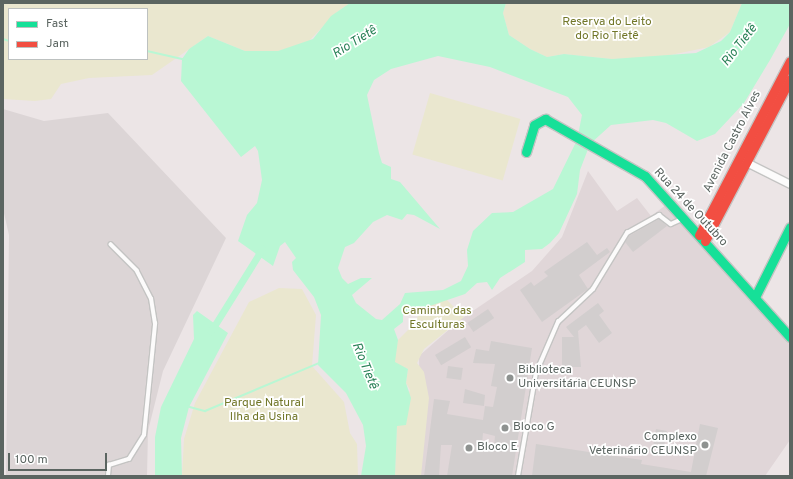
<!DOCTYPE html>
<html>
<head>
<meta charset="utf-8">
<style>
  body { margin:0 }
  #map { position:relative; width:793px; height:479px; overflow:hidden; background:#ece5e6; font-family:Overpass,sans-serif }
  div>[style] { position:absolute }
  .industrial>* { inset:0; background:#dcd5d6 }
  .education>* { inset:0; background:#e0d6d8 }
  .green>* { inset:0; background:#eae7cf; transform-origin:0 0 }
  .water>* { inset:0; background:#b9f7d4 }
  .stream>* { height:2px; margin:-1px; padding:0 1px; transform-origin:1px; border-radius:1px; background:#b9f7d4 }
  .canal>* { height:7px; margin:-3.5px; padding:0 3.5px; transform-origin:3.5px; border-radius:3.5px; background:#b9f7d4 }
  .building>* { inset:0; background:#d2cece; transform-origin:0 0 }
  .roads { filter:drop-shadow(1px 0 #c4c4c3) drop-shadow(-1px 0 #c4c4c3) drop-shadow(0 1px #c4c4c3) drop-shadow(0 -1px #c4c4c3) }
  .lane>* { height:3.5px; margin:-1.75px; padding:0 1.75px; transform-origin:1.75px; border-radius:1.75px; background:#fcfbfb }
  .street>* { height:7px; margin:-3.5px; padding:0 3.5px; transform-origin:3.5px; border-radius:3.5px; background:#fcfbfb }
  .fast>* { height:9px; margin:-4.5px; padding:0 4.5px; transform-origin:4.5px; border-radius:4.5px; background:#16e098 }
  .jam>* { height:9px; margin:-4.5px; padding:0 4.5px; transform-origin:4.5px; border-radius:4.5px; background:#f24e42 }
  .dots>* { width:11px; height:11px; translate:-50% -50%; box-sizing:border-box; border:2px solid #fff; border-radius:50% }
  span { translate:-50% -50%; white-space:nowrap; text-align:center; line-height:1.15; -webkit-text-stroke:3.5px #fff; paint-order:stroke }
  .park-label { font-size:12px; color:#727729 }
  .street-label { font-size:12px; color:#5b6561 }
  .poi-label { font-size:12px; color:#5b6561 }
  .left { translate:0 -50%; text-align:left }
  .right { translate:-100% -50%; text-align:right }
  .water-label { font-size:13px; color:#2a8258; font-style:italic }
  .frame { position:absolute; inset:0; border:4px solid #5b6561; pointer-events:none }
  .legend { position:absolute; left:8px; top:8px; width:140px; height:52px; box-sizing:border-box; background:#fff; border:1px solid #bdc1c0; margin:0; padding:5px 7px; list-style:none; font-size:12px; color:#5b6561 }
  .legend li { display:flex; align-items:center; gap:8px; height:20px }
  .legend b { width:20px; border:1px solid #bdc1c0 }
  .scale { position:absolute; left:8px; top:453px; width:99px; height:18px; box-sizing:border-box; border:2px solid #5b6561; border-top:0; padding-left:5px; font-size:12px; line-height:14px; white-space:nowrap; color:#5b6561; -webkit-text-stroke:3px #fff; paint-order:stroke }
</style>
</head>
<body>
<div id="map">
  <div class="industrial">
    <i style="clip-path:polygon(3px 109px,44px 121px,108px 113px,226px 238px,163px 371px,148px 431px,147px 476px,6px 476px,9px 235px,3px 209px)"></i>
  </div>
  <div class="education">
    <i style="clip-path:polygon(588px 171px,617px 211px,637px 198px,651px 216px,666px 205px,790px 344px,790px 440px,765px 476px,421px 476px,419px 356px,461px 319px,532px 271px,562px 237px)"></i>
  </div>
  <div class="green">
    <i style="clip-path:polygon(evenodd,3px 3px,350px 3px,337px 12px,306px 44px,278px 51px,245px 51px,208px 36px,152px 75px,89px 78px,61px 84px,51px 99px,35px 101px,3px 99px,3px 3px,9px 9px,147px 9px,147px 59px,9px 59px,9px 9px)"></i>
    <i style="clip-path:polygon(506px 3px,742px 3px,730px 32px,709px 47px,661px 57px,612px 59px,564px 54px,547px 57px,530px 49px,509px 35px,503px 13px)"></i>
    <i style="left:430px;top:93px;width:94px;height:64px;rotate:16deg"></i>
    <i style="clip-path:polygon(279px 288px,302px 289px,316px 315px,312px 366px,344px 402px,350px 433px,357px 444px,358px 476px,182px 476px,184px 439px,195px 403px,249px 302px)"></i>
    <i style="clip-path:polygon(446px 299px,464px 317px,424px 349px,417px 363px,424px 372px,429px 398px,421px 476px,395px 476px,397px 426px,410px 390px,406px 383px,408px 369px,395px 363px,394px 352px,398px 340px,414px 324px,423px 306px)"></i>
  </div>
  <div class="water">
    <i style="clip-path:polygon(evenodd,350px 3px,506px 3px,503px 13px,509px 35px,530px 49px,547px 57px,564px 54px,612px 59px,696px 53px,721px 41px,730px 32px,742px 3px,790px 3px,790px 24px,770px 60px,744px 103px,715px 134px,697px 141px,666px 123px,653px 120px,611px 125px,590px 144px,580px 170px,577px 194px,559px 233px,550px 243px,542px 249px,525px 250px,525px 262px,500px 278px,492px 290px,487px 282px,477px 283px,465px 294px,403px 315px,403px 322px,394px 329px,398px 340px,395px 362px,408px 369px,406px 383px,411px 398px,406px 425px,397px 426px,395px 476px,361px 476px,366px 446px,363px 425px,346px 393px,318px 365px,321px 315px,314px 297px,293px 270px,292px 262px,296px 258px,285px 242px,280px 246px,273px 266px,238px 241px,247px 215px,257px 203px,262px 180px,258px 151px,255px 146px,241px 157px,181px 81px,182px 59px,189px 49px,208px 36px,245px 51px,278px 51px,313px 39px,331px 16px,350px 3px,438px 56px,490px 67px,568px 97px,582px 115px,577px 140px,553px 189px,513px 212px,492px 213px,473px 231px,467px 250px,468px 266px,461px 281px,443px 290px,405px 293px,400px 304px,382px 320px,376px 319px,356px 303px,352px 295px,372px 278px,361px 278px,348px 284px,342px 278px,338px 268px,345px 247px,354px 243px,373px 222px,387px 215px,402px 220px,407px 214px,414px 215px,440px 229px,400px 182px,391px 179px,391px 167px,382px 163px,379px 153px,367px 95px,374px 80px,391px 69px,438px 56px)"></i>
    <i style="clip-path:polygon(197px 311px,228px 333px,189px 407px,181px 438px,182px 476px,155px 476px,155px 437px,161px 407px,194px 339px,193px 315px)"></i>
  </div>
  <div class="stream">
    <i style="left:3px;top:39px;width:6px;rotate:18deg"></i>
    <i style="left:147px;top:51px;width:37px;rotate:13deg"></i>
    <i style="left:186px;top:406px;width:20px;rotate:15deg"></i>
    <i style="left:205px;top:411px;width:124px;rotate:-22.8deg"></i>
  </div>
  <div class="canal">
    <i style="left:211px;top:331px;width:97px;rotate:-58.1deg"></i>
  </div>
  <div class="building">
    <i style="clip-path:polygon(659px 219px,667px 226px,633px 252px,625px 242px,629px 236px)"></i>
    <i style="clip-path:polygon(587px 242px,597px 255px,607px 248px,610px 252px,579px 275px,588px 289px,542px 322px,520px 290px,531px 282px,534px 286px,548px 276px,544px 272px)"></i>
    <i style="clip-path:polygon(598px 303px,604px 311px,599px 315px,612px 333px,599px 343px,586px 325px,578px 331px,581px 367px,562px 367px,562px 337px,574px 337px,566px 327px)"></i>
    <i style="left:488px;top:309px;width:11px;height:25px;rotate:56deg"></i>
    <i style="left:465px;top:337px;width:12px;height:35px;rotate:59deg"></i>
    <i style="clip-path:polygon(evenodd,491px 341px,532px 348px,512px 476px,447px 476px,452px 445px,441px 445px,439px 476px,424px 476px,434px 399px,450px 401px,447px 414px,483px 420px,485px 406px,493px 407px,497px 387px,491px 386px,495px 364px,473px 363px,476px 349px,489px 351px,491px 341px,483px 433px,495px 436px,494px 446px,482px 444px,483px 433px)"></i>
    <i style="left:448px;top:366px;width:15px;height:12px;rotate:8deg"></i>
    <i style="clip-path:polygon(465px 389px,485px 395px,484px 406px,463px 403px)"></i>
    <i style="clip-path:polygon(700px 424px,718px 428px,706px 476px,532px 476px,536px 444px,642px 460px,641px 464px,691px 472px)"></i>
    <i style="left:656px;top:429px;width:11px;height:15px;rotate:10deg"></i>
  </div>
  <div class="roads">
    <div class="lane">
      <i style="left:108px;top:476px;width:11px;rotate:-85deg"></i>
      <i style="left:109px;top:465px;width:21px;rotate:-17deg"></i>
      <i style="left:129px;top:459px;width:28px;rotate:-58deg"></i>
      <i style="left:144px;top:435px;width:112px;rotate:-84.3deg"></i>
      <i style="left:155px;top:324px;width:25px;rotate:-99deg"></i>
      <i style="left:151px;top:299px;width:31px;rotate:-117deg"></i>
      <i style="left:137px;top:271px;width:37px;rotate:-135deg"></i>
      <i style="left:518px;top:476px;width:105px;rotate:-80.1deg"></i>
      <i style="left:536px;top:373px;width:56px;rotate:-66.7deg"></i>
      <i style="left:558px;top:322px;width:48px;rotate:-43.3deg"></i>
      <i style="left:593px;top:289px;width:66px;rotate:-58.7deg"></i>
      <i style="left:627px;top:233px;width:37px;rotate:-29deg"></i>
      <i style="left:659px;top:215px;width:15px;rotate:37deg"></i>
      <i style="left:671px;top:224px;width:12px;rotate:-24deg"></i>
    </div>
    <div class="street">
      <i style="left:744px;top:161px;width:51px;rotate:26.6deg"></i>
    </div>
    <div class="fast">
      <i style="left:526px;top:152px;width:28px;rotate:-73deg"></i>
      <i style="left:534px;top:125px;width:13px;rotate:-29deg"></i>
      <i style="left:545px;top:119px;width:115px;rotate:29.7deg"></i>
      <i style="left:645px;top:176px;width:217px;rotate:48deg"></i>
      <i style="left:755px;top:297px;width:78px;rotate:-63.4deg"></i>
    </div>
    <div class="jam">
      <i style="left:699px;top:235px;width:196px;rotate:-62.4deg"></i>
      <i style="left:705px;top:241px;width:183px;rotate:-62.3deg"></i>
    </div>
  </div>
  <div class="dots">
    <i style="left:510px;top:378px;background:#8e9290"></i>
    <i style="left:505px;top:428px;background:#8e9290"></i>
    <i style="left:705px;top:445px;background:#8e9290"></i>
    <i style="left:469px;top:448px;background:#8e9290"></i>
  </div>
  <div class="park-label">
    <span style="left:607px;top:30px">Reserva do Leito<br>do Rio Tietê</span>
    <span style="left:437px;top:319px">Caminho das<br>Esculturas</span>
    <span style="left:264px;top:411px">Parque Natural<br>Ilha da Usina</span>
  </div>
  <div class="street-label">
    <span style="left:733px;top:142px;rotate:-63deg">Avenida Castro Alves</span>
    <span style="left:690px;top:208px;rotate:47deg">Rua 24 de Outubro</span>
  </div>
  <div class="poi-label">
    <span class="left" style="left:518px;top:378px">Biblioteca<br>Universitária CEUNSP</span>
    <span class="left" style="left:513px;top:428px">Bloco G</span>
    <span class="right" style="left:697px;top:445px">Complexo<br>Veterinário CEUNSP</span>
    <span class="left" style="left:477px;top:448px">Bloco E</span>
  </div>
  <div class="water-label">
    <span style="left:355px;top:43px;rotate:-32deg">Rio Tietê</span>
    <span style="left:740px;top:46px;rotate:-52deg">Rio Tietê</span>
    <span style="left:364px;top:366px;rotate:68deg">Rio Tietê</span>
  </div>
  <div class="frame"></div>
  <ul class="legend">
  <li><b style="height:5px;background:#16e098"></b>Fast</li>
  <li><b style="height:5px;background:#f24e42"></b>Jam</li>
  </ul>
  <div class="scale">100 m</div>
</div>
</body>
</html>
